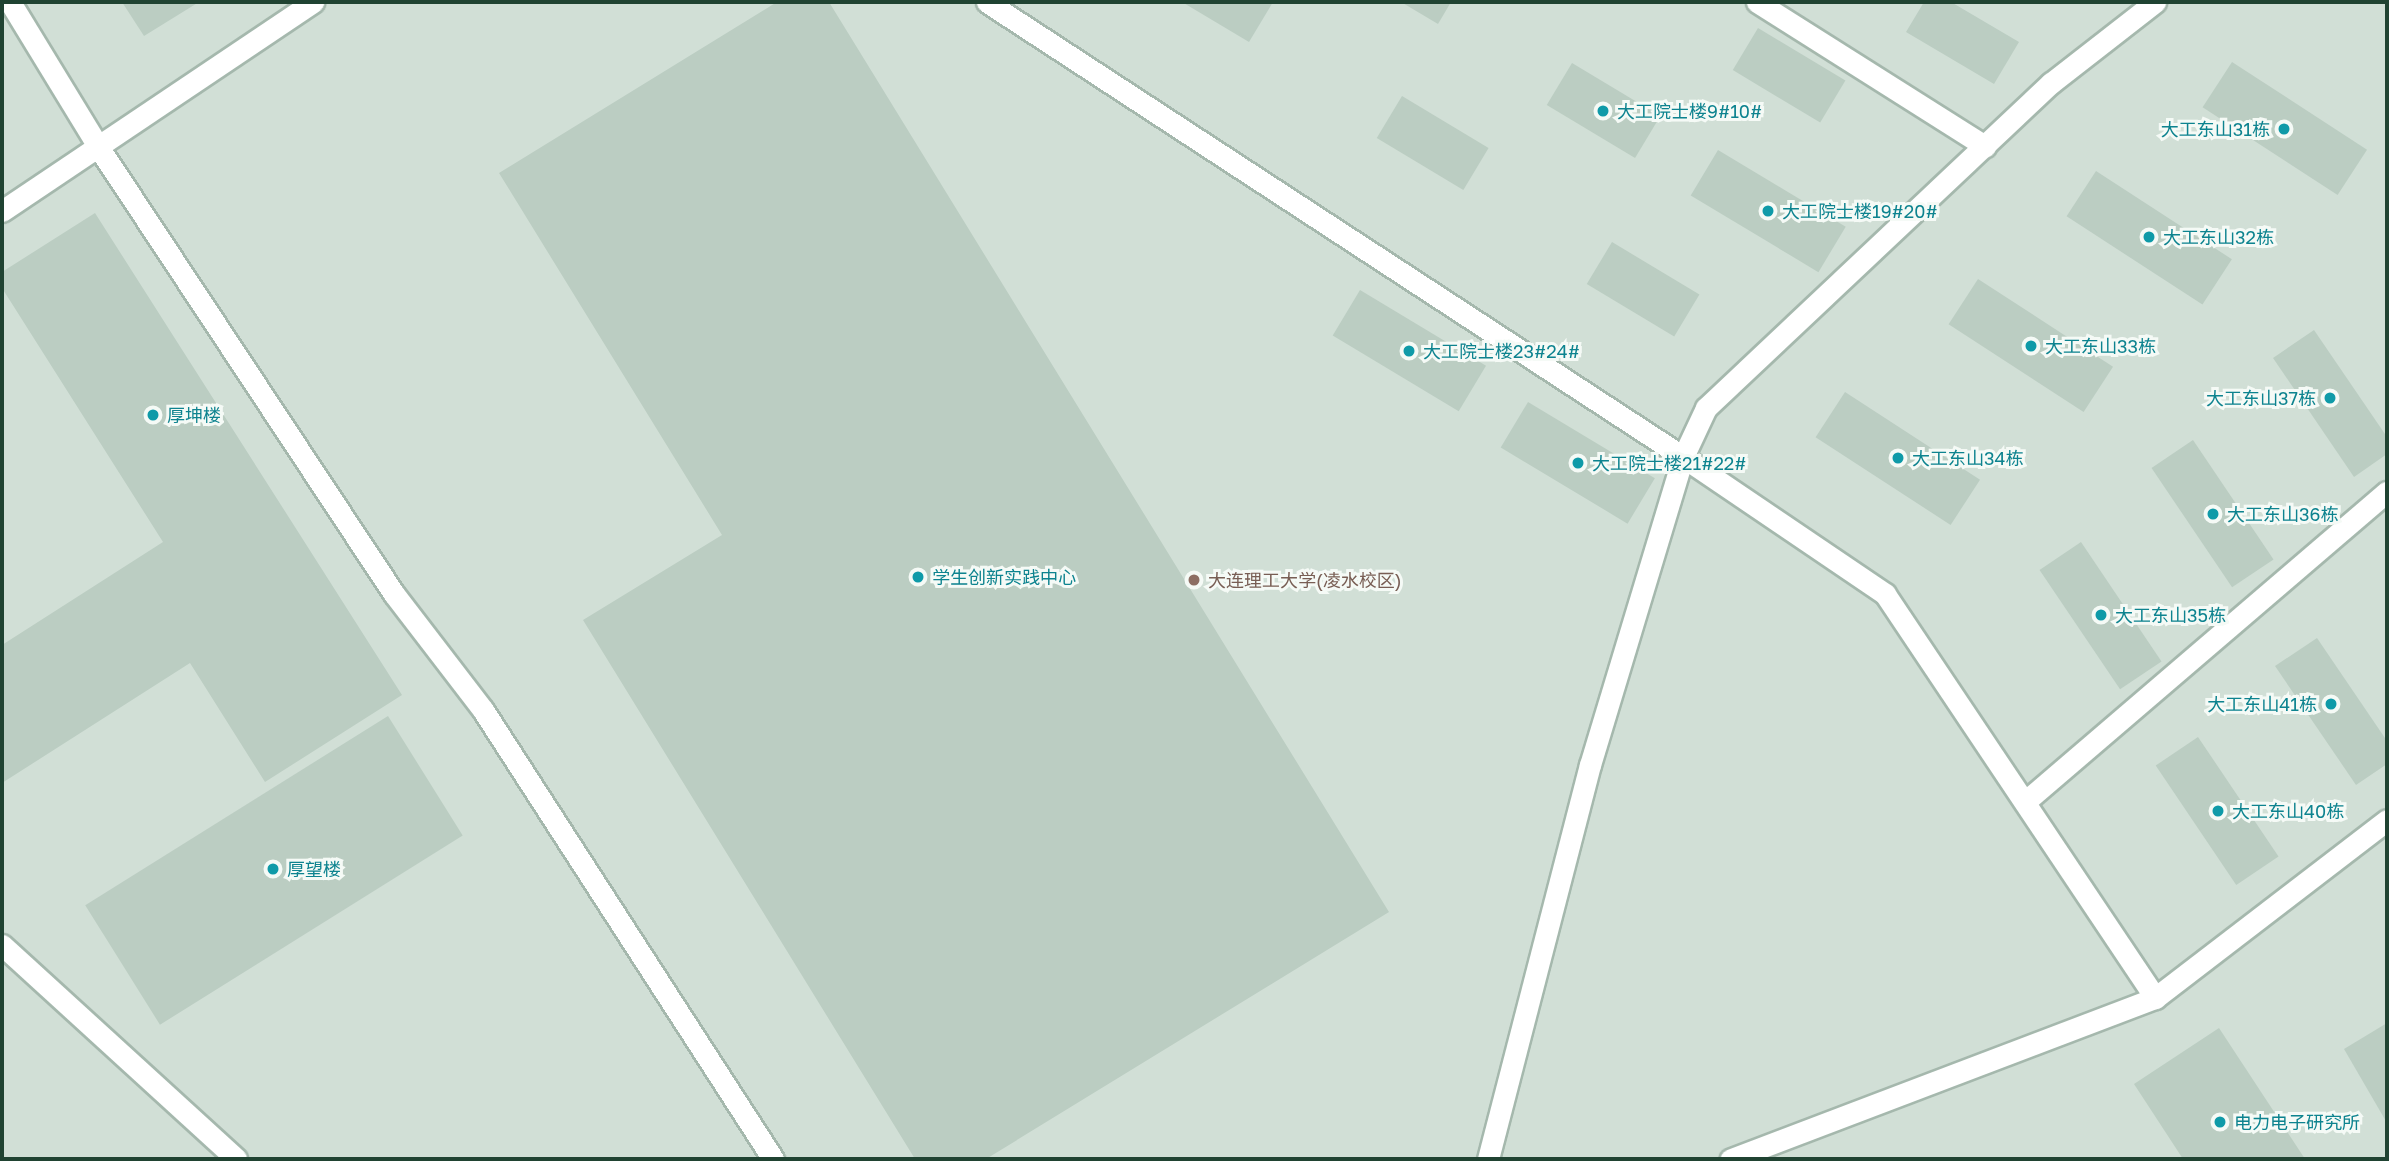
<!DOCTYPE html>
<html>
<head>
<meta charset="utf-8">
<style>
  body { margin:0 }
  #map { position:relative; width:2389px; height:1161px; overflow:hidden; background:#e3efe7; font-family:"Golos Text","Noto Sans SC",sans-serif }
  div>[style] { position:absolute }
  .built>* { inset:0; background:#d1dfd6; transform-origin:0 0 }
  .building>* { inset:0; background:#bbcdc2; transform-origin:0 0 }
  .roads { filter:drop-shadow(2px 0 #a5b8ad) drop-shadow(-2px 0 #a5b8ad) drop-shadow(0 2px #a5b8ad) drop-shadow(0 -2px #a5b8ad) }
  .minor>* { height:21px; margin:-10.5px; padding:0 10.5px; transform-origin:10.5px; border-radius:10.5px; background:#fff }
  .dots>* { width:19px; height:19px; translate:-50% -50%; box-sizing:border-box; border:4px solid #f5faf6; border-radius:50% }
  span { translate:-50% -50%; white-space:nowrap; text-align:center; line-height:1.15; -webkit-text-stroke:6px #f5faf6; paint-order:stroke }
  .culture-label { font-size:18px; color:#0d838f }
  .left { translate:0 -50%; text-align:left }
  .right { translate:-100% -50%; text-align:right }
  .education-label { font-size:18px; color:#785e54 }
  .frame { position:absolute; inset:0; border:4px solid #204332; pointer-events:none }
</style>
</head>
<body>
<div id="map">
  <div class="built">
    <i style="left:2px;top:2px;width:2385px;height:1157px"></i>
  </div>
  <div class="building">
    <i style="clip-path:polygon(122px 2px,199px 2px,144px 36px)"></i>
    <i style="clip-path:polygon(777px 2px,829px 2px,1389px 912px,986px 1159px,915px 1159px,583px 620px,722px 535px,499px 173px)"></i>
    <i style="clip-path:polygon(1182px 2px,1273px 2px,1249px 42px)"></i>
    <i style="clip-path:polygon(1401px 2px,1451px 2px,1438px 24px)"></i>
    <i style="clip-path:polygon(1924px 2px,1951px 2px,2019px 42px,1994px 84px,1906px 32px)"></i>
    <i style="left:1758px;top:28px;width:102px;height:49px;rotate:31deg"></i>
    <i style="left:2232px;top:62px;width:161px;height:54px;rotate:33deg"></i>
    <i style="left:1572px;top:63px;width:103px;height:49px;rotate:31deg"></i>
    <i style="left:1402px;top:96px;width:101px;height:49px;rotate:31deg"></i>
    <i style="left:1718px;top:150px;width:149px;height:53px;rotate:31deg"></i>
    <i style="left:2096px;top:171px;width:162px;height:54px;rotate:33deg"></i>
    <i style="clip-path:polygon(95px 213px,402px 695px,265px 782px,190px 663px,2px 783px,2px 645px,163px 542px,2px 288px,2px 272px)"></i>
    <i style="left:1612px;top:242px;width:102px;height:49px;rotate:31deg"></i>
    <i style="left:1978px;top:279px;width:161px;height:54px;rotate:33deg"></i>
    <i style="left:1360px;top:290px;width:147px;height:53px;rotate:31deg"></i>
    <i style="clip-path:polygon(2314px 330px,2387px 437px,2387px 454px,2354px 477px,2273px 358px)"></i>
    <i style="left:1845px;top:392px;width:161px;height:54px;rotate:33deg"></i>
    <i style="left:1528px;top:402px;width:148px;height:53px;rotate:31deg"></i>
    <i style="left:2193px;top:440px;width:144px;height:50px;rotate:56deg"></i>
    <i style="left:2081px;top:542px;width:144px;height:50px;rotate:56deg"></i>
    <i style="clip-path:polygon(2317px 638px,2387px 741px,2387px 764px,2356px 785px,2275px 666px)"></i>
    <i style="left:388px;top:716px;width:141px;height:357px;rotate:58deg"></i>
    <i style="left:2198px;top:737px;width:144px;height:51px;rotate:56deg"></i>
    <i style="clip-path:polygon(2387px 1023px,2387px 1123px,2344px 1049px)"></i>
    <i style="clip-path:polygon(2219px 1028px,2305px 1159px,2183px 1159px,2134px 1084px)"></i>
  </div>
  <div class="roads">
    <div class="minor">
      <i style="left:10px;top:2px;width:171px;rotate:58.6deg"></i>
      <i style="left:99px;top:148px;width:535px;rotate:56.52deg"></i>
      <i style="left:394px;top:594px;width:146px;rotate:52.5deg"></i>
      <i style="left:483px;top:710px;width:535px;rotate:57.14deg"></i>
      <i style="left:987px;top:2px;width:832px;rotate:33.17deg"></i>
      <i style="left:1683px;top:457px;width:244px;rotate:34.1deg"></i>
      <i style="left:1885px;top:594px;width:486px;rotate:56.2deg"></i>
      <i style="left:2155px;top:998px;width:454px;rotate:159.2deg"></i>
      <i style="left:1757px;top:2px;width:270px;rotate:32.3deg"></i>
      <i style="left:2px;top:211px;width:375px;rotate:-33.9deg"></i>
      <i style="left:2026px;top:801px;width:475px;rotate:-40.6deg"></i>
      <i style="left:2px;top:945px;width:317px;rotate:42.4deg"></i>
      <i style="left:2155px;top:998px;width:292px;rotate:-37.5deg"></i>
      <i style="left:1488px;top:1159px;width:407px;rotate:-75.5deg"></i>
      <i style="left:1590px;top:765px;width:322px;rotate:-73.2deg"></i>
      <i style="left:1683px;top:457px;width:54px;rotate:-64.9deg"></i>
      <i style="left:1706px;top:408px;width:474px;rotate:-43.3deg"></i>
      <i style="left:2051px;top:83px;width:132px;rotate:-37.9deg"></i>
    </div>
  </div>
  <div class="dots">
    <i style="left:1603px;top:111px;background:#0f9aa8"></i>
    <i style="left:2284px;top:129px;background:#0f9aa8"></i>
    <i style="left:1768px;top:211px;background:#0f9aa8"></i>
    <i style="left:2149px;top:237px;background:#0f9aa8"></i>
    <i style="left:2031px;top:346px;background:#0f9aa8"></i>
    <i style="left:1409px;top:351px;background:#0f9aa8"></i>
    <i style="left:2330px;top:398px;background:#0f9aa8"></i>
    <i style="left:153px;top:415px;background:#0f9aa8"></i>
    <i style="left:1898px;top:458px;background:#0f9aa8"></i>
    <i style="left:1578px;top:463px;background:#0f9aa8"></i>
    <i style="left:2213px;top:514px;background:#0f9aa8"></i>
    <i style="left:918px;top:577px;background:#0f9aa8"></i>
    <i style="left:1194px;top:580px;background:#8d6e63"></i>
    <i style="left:2101px;top:615px;background:#0f9aa8"></i>
    <i style="left:2331px;top:704px;background:#0f9aa8"></i>
    <i style="left:2218px;top:811px;background:#0f9aa8"></i>
    <i style="left:273px;top:869px;background:#0f9aa8"></i>
    <i style="left:2220px;top:1122px;background:#0f9aa8"></i>
  </div>
  <div class="culture-label">
    <span class="left" style="left:1617px;top:111px">大工院士楼9#10#</span>
    <span class="right" style="left:2270px;top:129px">大工东山31栋</span>
    <span class="left" style="left:1782px;top:211px">大工院士楼19#20#</span>
    <span class="left" style="left:2163px;top:237px">大工东山32栋</span>
    <span class="left" style="left:2045px;top:346px">大工东山33栋</span>
    <span class="left" style="left:1423px;top:351px">大工院士楼23#24#</span>
    <span class="right" style="left:2316px;top:398px">大工东山37栋</span>
    <span class="left" style="left:167px;top:415px">厚坤楼</span>
    <span class="left" style="left:1912px;top:458px">大工东山34栋</span>
    <span class="left" style="left:1592px;top:463px">大工院士楼21#22#</span>
    <span class="left" style="left:2227px;top:514px">大工东山36栋</span>
    <span class="left" style="left:932px;top:577px">学生创新实践中心</span>
    <span class="left" style="left:2115px;top:615px">大工东山35栋</span>
    <span class="right" style="left:2317px;top:704px">大工东山41栋</span>
    <span class="left" style="left:2232px;top:811px">大工东山40栋</span>
    <span class="left" style="left:287px;top:869px">厚望楼</span>
    <span class="left" style="left:2234px;top:1122px">电力电子研究所</span>
  </div>
  <div class="education-label">
    <span class="left" style="left:1208px;top:580px">大连理工大学(凌水校区)</span>
  </div>
  <div class="frame"></div>
</div>
</body>
</html>
